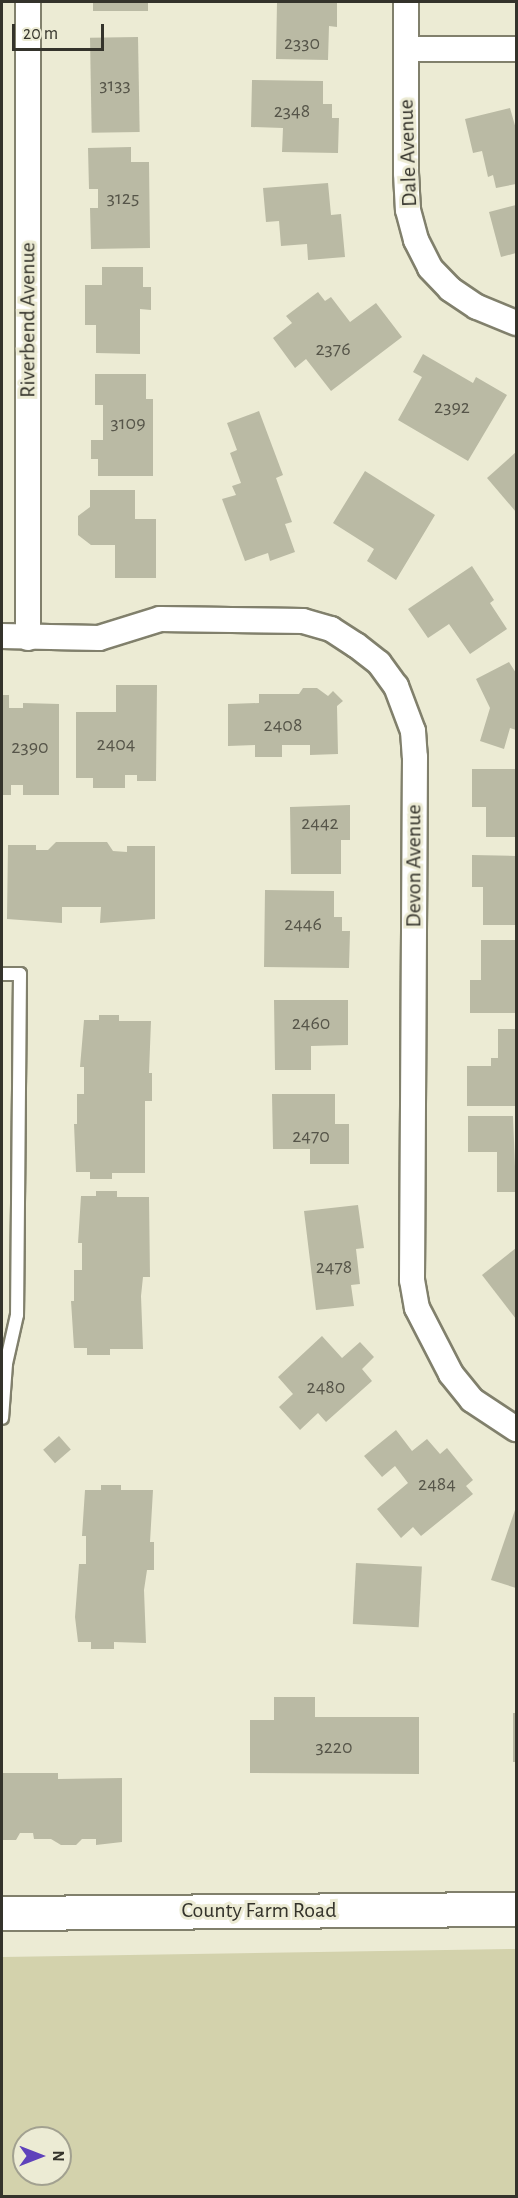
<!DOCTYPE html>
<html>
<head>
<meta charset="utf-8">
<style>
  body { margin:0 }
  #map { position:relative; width:518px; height:2198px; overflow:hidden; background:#ecebd4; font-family:"Alegreya Sans",sans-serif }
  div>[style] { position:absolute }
  .green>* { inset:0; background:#d3d2ac }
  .building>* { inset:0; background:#babaa4; transform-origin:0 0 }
  .roads { filter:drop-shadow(2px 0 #81806c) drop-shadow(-2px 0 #81806c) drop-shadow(0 2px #81806c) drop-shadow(0 -2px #81806c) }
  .lane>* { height:12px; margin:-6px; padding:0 6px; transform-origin:6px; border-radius:6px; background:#fff }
  .street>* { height:24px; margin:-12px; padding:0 12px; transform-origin:12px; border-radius:12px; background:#fff }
  .secondary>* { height:33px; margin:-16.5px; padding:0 16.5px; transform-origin:16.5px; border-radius:16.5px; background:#fff }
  span { translate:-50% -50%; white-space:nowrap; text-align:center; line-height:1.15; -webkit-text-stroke:6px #ecebd4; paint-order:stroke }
  .number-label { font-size:20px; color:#565549 }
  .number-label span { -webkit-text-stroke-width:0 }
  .street-label { font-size:22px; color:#34332b }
  .frame { position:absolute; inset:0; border:3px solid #34332b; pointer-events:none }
  .north { position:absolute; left:12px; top:2126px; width:60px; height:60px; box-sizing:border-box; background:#ecebd4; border:2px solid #a2a190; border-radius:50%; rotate:90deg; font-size:16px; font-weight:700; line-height:24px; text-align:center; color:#34332b }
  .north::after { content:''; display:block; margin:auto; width:21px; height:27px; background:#5f42bb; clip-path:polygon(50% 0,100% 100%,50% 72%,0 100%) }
  .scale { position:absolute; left:12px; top:24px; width:92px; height:27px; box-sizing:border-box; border:3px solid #34332b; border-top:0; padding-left:8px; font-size:18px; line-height:21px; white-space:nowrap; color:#34332b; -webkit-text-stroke:4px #ecebd4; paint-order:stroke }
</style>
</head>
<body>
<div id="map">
  <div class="green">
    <i style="clip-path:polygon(evenodd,516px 1949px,516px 2196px,2px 2196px,2px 1957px,516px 1949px,24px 2138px,60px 2138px,60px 2174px,24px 2174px,24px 2138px)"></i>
  </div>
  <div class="building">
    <i style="left:93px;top:2px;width:55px;height:9px"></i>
    <i style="clip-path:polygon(277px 2px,337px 2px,337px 27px,329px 26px,328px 60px,276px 59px)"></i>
    <i style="left:138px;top:37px;width:95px;height:48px;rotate:89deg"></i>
    <i style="clip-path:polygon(252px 80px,323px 81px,323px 104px,332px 104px,332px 118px,339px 118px,338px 153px,282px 152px,283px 128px,251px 127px)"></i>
    <i style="clip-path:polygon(510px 108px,516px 129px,516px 184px,496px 188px,493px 175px,488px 177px,482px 151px,473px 153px,465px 119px)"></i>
    <i style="clip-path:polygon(131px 147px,131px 162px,149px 162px,150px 248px,91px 249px,90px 208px,98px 208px,98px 189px,89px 189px,88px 148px)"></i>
    <i style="clip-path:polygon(328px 183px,331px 215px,341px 214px,345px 257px,308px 260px,307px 244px,281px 246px,279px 221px,266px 222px,263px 188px)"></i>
    <i style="clip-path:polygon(516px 205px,516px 253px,501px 257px,489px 212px)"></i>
    <i style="clip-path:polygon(102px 267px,143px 267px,143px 287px,151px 287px,151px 310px,140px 309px,140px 354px,96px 353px,96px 325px,85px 325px,85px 285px,102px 285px)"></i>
    <i style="clip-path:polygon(318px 292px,325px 301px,331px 297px,350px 322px,376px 303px,402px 337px,331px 391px,306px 359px,295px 368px,273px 338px,292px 323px,286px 316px)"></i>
    <i style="clip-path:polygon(423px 354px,473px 383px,476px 377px,507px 395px,468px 461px,398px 420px,422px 377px,413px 372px)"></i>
    <i style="clip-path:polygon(95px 374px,146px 374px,146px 399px,153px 399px,153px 476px,98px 476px,98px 459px,91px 459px,91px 440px,103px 440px,103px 405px,95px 405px)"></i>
    <i style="clip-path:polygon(259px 411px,283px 475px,276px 478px,292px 522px,285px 524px,295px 552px,270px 561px,268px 553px,245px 561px,222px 499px,236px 495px,232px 486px,241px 483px,230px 453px,237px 450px,227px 423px)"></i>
    <i style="clip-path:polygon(516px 452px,516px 512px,487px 478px)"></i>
    <i style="clip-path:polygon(365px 471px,435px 515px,396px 580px,367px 561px,374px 549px,333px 523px)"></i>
    <i style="clip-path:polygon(90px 490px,135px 490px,135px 519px,156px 519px,156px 578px,115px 578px,115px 545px,91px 545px,78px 535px,78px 516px,90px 507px)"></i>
    <i style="clip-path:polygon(472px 566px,494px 600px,490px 603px,507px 629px,470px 654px,449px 624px,428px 638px,408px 609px)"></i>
    <i style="clip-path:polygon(509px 662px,516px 673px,516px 730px,510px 728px,504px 749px,480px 741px,490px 708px,476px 679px)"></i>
    <i style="clip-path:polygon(116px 685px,157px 685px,156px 781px,137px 781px,137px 775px,125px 775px,125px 788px,93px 788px,93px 778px,76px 778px,76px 712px,116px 712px)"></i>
    <i style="clip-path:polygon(303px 688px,317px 688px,328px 696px,333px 691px,343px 701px,337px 706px,338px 754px,310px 755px,310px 745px,282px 745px,282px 757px,255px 757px,255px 745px,228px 746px,228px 704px,259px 703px,259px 694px,299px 694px)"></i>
    <i style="clip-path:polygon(2px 695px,9px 695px,9px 708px,23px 708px,23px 703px,59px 704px,59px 795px,23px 795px,23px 785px,11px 785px,11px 795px,2px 795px)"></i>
    <i style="clip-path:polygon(472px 769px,516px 769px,516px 837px,486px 837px,486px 807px,472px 807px)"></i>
    <i style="clip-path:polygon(350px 805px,350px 840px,341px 840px,341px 874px,291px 874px,290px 807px)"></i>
    <i style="clip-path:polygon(56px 842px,107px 842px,113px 851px,127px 852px,127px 846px,155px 846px,155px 919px,100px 923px,101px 907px,62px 907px,62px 923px,7px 919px,8px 845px,36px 845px,36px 850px,48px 850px)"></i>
    <i style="clip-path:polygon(472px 855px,516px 856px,516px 925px,483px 925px,483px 887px,472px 887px)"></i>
    <i style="clip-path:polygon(265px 890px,334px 891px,334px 917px,342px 917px,342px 931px,350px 931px,349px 968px,264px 967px)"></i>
    <i style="clip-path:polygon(481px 940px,516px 940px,516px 1013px,470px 1013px,470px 980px,481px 980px)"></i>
    <i style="clip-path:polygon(274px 1000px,348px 1000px,348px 1045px,311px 1046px,311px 1070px,275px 1070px)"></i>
    <i style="clip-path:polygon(99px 1015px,119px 1015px,119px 1021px,151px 1021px,149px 1073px,152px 1073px,152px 1101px,145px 1101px,145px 1173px,112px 1173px,112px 1179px,90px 1179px,90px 1172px,76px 1172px,74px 1124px,77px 1124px,77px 1094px,84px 1094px,84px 1067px,80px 1067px,84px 1020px,99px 1020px)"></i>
    <i style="clip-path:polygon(498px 1029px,516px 1029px,516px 1106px,467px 1106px,467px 1066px,491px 1066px,491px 1058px,498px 1058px)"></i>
    <i style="clip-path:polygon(272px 1094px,335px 1094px,335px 1124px,349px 1124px,349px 1164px,310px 1164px,310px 1149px,273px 1149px)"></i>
    <i style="clip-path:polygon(468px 1116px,513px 1116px,516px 1192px,497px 1192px,497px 1152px,468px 1152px)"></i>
    <i style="clip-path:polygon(96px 1191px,117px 1191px,117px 1197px,149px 1197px,150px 1277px,143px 1277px,141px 1296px,143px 1349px,110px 1349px,110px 1355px,87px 1355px,87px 1348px,74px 1348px,71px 1301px,74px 1301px,74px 1270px,82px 1270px,82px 1243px,78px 1243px,81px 1196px,96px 1196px)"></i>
    <i style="clip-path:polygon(358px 1205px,364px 1248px,356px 1249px,360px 1284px,351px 1285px,354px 1306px,316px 1310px,304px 1211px)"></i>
    <i style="clip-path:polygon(516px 1248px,516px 1319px,482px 1275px)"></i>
    <i style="clip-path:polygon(322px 1336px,342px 1358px,360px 1342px,374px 1357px,362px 1369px,372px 1381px,326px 1422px,318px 1413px,300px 1430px,279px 1407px,293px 1394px,278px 1377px)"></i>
    <i style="clip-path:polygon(396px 1430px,412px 1451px,427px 1439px,440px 1454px,447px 1448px,473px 1480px,466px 1486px,473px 1494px,421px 1536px,413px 1527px,401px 1538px,377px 1509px,408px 1483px,395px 1466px,382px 1477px,364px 1456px)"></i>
    <i style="left:59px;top:1436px;width:18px;height:21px;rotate:49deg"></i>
    <i style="clip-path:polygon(101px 1485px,121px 1485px,121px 1490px,153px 1490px,150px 1542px,154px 1542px,154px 1570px,147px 1570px,144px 1590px,146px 1643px,114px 1642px,114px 1649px,91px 1649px,91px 1642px,78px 1642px,75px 1617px,79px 1564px,86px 1564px,86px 1536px,82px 1536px,85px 1490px,101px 1490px)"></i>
    <i style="clip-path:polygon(516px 1507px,516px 1588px,491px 1580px)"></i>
    <i style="left:356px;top:1563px;width:66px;height:61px;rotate:3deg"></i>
    <i style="clip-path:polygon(274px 1697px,315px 1697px,315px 1717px,419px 1717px,419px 1774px,250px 1773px,250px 1720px,274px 1720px)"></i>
    <i style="left:513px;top:1713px;width:3px;height:49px"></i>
    <i style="clip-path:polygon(2px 1773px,58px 1773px,58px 1779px,122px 1778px,122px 1842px,96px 1845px,96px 1839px,82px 1839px,76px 1845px,61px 1845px,51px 1839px,34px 1839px,33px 1833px,20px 1833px,16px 1840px,2px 1840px)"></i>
  </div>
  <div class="roads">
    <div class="lane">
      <i style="left:2px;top:974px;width:18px"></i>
      <i style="left:20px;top:974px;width:341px;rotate:90.5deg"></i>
      <i style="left:17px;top:1315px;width:50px;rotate:102.7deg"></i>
      <i style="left:6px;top:1364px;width:54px;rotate:94.2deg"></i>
    </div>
    <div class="street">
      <i style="left:28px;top:2px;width:636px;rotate:90deg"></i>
      <i style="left:406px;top:2px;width:171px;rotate:90deg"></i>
      <i style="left:406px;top:173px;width:37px;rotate:87deg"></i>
      <i style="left:408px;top:210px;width:31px;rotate:75deg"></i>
      <i style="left:416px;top:240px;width:31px;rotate:63deg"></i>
      <i style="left:430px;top:268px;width:29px;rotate:46deg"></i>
      <i style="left:450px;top:289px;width:32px;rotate:34deg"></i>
      <i style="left:477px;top:307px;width:42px;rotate:22.3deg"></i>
      <i style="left:406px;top:49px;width:110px"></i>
      <i style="left:2px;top:636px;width:97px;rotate:1.2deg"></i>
      <i style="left:99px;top:638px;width:64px;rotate:-17.3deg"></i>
      <i style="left:160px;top:619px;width:143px;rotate:0.8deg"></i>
      <i style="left:303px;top:621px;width:29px;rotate:16deg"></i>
      <i style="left:331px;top:629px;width:30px;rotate:33deg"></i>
      <i style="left:356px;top:645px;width:29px;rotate:38deg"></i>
      <i style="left:379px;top:663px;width:29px;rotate:54deg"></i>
      <i style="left:396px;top:686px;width:48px;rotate:69.3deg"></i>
      <i style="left:413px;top:731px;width:26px;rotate:86deg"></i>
      <i style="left:415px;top:757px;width:523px;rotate:90.33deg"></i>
      <i style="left:412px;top:1280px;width:28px;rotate:80deg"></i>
      <i style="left:417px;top:1308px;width:74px;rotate:62.7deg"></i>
      <i style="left:451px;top:1374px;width:33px;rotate:51deg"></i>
      <i style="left:472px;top:1400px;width:53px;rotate:33.4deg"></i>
    </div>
    <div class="secondary">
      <i style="left:2px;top:1913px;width:514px;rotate:-0.45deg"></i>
    </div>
  </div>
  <div class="number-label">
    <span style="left:302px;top:43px">2330</span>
    <span style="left:115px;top:85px">3133</span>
    <span style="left:292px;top:111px">2348</span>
    <span style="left:123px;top:198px">3125</span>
    <span style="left:333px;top:349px">2376</span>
    <span style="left:452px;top:407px">2392</span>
    <span style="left:128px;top:423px">3109</span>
    <span style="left:283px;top:725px">2408</span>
    <span style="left:116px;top:744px">2404</span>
    <span style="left:30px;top:747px">2390</span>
    <span style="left:320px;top:823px">2442</span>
    <span style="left:303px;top:924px">2446</span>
    <span style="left:311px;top:1023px">2460</span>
    <span style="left:311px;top:1136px">2470</span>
    <span style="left:334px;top:1267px">2478</span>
    <span style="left:326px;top:1387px">2480</span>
    <span style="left:437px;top:1484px">2484</span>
    <span style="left:334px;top:1747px">3220</span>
  </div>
  <div class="street-label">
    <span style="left:408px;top:153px;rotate:-92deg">Dale Avenue</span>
    <span style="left:28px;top:320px;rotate:-90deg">Riverbend Avenue</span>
    <span style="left:414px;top:866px;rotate:-90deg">Devon Avenue</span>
    <span style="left:259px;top:1911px">County Farm Road</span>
  </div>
  <div class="frame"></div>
  <div class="north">N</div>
  <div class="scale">20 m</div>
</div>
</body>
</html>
